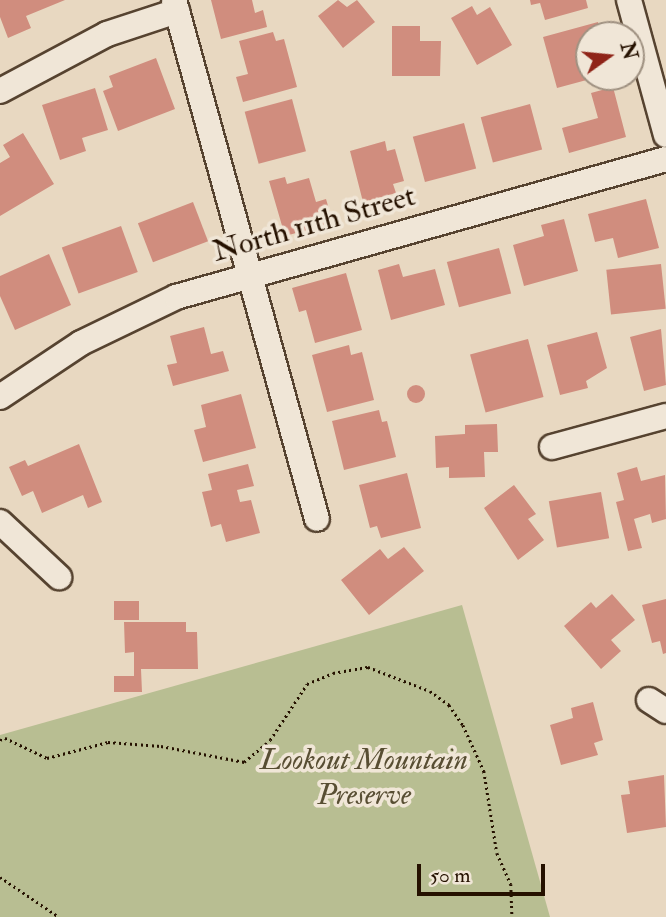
<!DOCTYPE html>
<html>
<head>
<meta charset="utf-8">
<style>
  body { margin:0 }
  #map { position:relative; width:666px; height:917px; overflow:hidden; background:#e8d8c1; font-family:"IM FELL Double Pica",serif }
  div>[style] { position:absolute }
  .green>* { inset:0; background:#b8be92 }
  .building>* { inset:0; background:#d08d7e; transform-origin:0 0 }
  .round { border-radius:50% }
  .path>* { height:2.5px; margin-top:-1.25px; transform-origin:0; background:repeating-linear-gradient(90deg,#251100 0 2px,transparent 0 5.5px) }
  .roads { filter:drop-shadow(2px 0 #564330) drop-shadow(-2px 0 #564330) drop-shadow(0 2px #564330) drop-shadow(0 -2px #564330) }
  .minor>* { height:24px; margin:-12px; padding:0 12px; transform-origin:12px; border-radius:12px; background:#f0e6d7 }
  span { translate:-50% -50%; white-space:nowrap; text-align:center; line-height:1.15; -webkit-text-stroke:7px #f0e6d7; paint-order:stroke }
  .street-label { font-size:30px; color:#251100 }
  .park-label { font-size:30px; color:#584e33; font-style:italic }
  .north { position:absolute; left:575px; top:21px; width:70px; height:70px; box-sizing:border-box; background:#f0e6d7; border:2px solid #9f9181; border-radius:50%; rotate:75deg; font-size:19px; font-weight:700; line-height:28px; text-align:center; color:#251100 }
  .north::after { content:''; display:block; margin:auto; width:24px; height:32px; background:#8f2418; clip-path:polygon(50% 0,100% 100%,50% 72%,0 100%) }
  .scale { position:absolute; left:417px; top:864px; width:128px; height:32px; box-sizing:border-box; border:4px solid #251100; border-top:0; padding-left:9px; font-size:21px; line-height:24px; white-space:nowrap; color:#251100; -webkit-text-stroke:5px #f0e6d7; paint-order:stroke }
</style>
</head>
<body>
<div id="map">
  <div class="green">
    <i style="clip-path:polygon(462px 605px,550px 917px,0 917px,0 735px)"></i>
  </div>
  <div class="building">
    <i style="clip-path:polygon(0 0,65px 0,26px 16px,31px 28px,8px 38px,0 17px)"></i>
    <i style="clip-path:polygon(211px 0,252px 0,255px 13px,263px 10px,267px 27px,221px 39px)"></i>
    <i style="clip-path:polygon(338px 0,347px 7px,357px 0,375px 22px,343px 48px,318px 16px)"></i>
    <i style="clip-path:polygon(530px 0,586px 0,588px 8px,545px 20px,540px 3px,531px 5px)"></i>
    <i style="clip-path:polygon(472px 6px,477px 15px,490px 7px,512px 45px,477px 65px,451px 18px)"></i>
    <i style="clip-path:polygon(598px 22px,601px 35px,589px 35px,589px 77px,594px 78px,557px 88px,543px 37px)"></i>
    <i style="clip-path:polygon(392px 26px,420px 26px,420px 41px,441px 41px,440px 76px,392px 76px)"></i>
    <i style="clip-path:polygon(273px 32px,276px 41px,284px 39px,297px 87px,243px 102px,236px 77px,248px 74px,239px 41px)"></i>
    <i style="clip-path:polygon(156px 58px,175px 109px,118px 131px,103px 91px,113px 87px,109px 76px)"></i>
    <i style="clip-path:polygon(613px 87px,626px 137px,569px 153px,562px 128px,598px 118px,591px 93px)"></i>
    <i style="clip-path:polygon(95px 88px,108px 130px,82px 138px,86px 151px,60px 160px,42px 105px)"></i>
    <i style="left:292px;top:99px;width:54px;height:49px;rotate:75deg"></i>
    <i style="left:530px;top:104px;width:47px;height:51px;rotate:75deg"></i>
    <i style="left:464px;top:123px;width:47px;height:53px;rotate:75deg"></i>
    <i style="clip-path:polygon(23px 133px,54px 184px,0 216px,0 163px,10px 157px,3px 145px)"></i>
    <i style="clip-path:polygon(385px 141px,387px 151px,395px 149px,404px 181px,393px 184px,396px 193px,363px 202px,350px 151px)"></i>
    <i style="clip-path:polygon(285px 177px,287px 184px,309px 178px,316px 202px,326px 199px,333px 223px,285px 236px,269px 181px)"></i>
    <i style="clip-path:polygon(646px 199px,659px 248px,618px 258px,613px 238px,595px 242px,588px 214px)"></i>
    <i style="left:193px;top:202px;width:42px;height:59px;rotate:69deg"></i>
    <i style="clip-path:polygon(564px 219px,578px 271px,524px 286px,513px 245px,544px 236px,541px 225px)"></i>
    <i style="left:121px;top:226px;width:49px;height:63px;rotate:70deg"></i>
    <i style="left:499px;top:248px;width:47px;height:54px;rotate:75deg"></i>
    <i style="clip-path:polygon(49px 254px,71px 305px,15px 330px,0 296px,0 276px)"></i>
    <i style="clip-path:polygon(399px 264px,403px 277px,435px 269px,445px 305px,391px 320px,378px 270px)"></i>
    <i style="left:661px;top:264px;width:45px;height:55px;rotate:84deg"></i>
    <i style="clip-path:polygon(346px 273px,362px 330px,315px 343px,306px 310px,299px 312px,292px 288px)"></i>
    <i style="clip-path:polygon(204px 327px,211px 354px,223px 351px,229px 371px,173px 386px,167px 365px,177px 363px,170px 336px)"></i>
    <i style="clip-path:polygon(661px 329px,666px 385px,644px 391px,630px 337px)"></i>
    <i style="clip-path:polygon(597px 332px,607px 368px,586px 381px,588px 388px,560px 395px,547px 345px)"></i>
    <i style="left:528px;top:339px;width:60px;height:60px;rotate:75deg"></i>
    <i style="clip-path:polygon(349px 345px,351px 355px,362px 352px,374px 400px,327px 412px,312px 355px)"></i>
    <i class="round" style="left:407px;top:385px;width:18px;height:18px"></i>
    <i style="clip-path:polygon(241px 394px,256px 448px,203px 462px,194px 430px,206px 427px,201px 405px)"></i>
    <i style="clip-path:polygon(379px 410px,382px 422px,387px 421px,396px 457px,344px 470px,332px 421px)"></i>
    <i style="clip-path:polygon(497px 424px,498px 452px,484px 452px,485px 477px,449px 478px,449px 467px,436px 468px,435px 436px,465px 434px,465px 425px)"></i>
    <i style="clip-path:polygon(79px 444px,102px 502px,88px 508px,83px 495px,42px 513px,33px 491px,22px 496px,9px 467px,25px 460px,28px 466px)"></i>
    <i style="clip-path:polygon(248px 464px,254px 486px,237px 490px,240px 502px,251px 500px,260px 533px,226px 542px,221px 524px,211px 527px,202px 492px,212px 490px,208px 474px)"></i>
    <i style="clip-path:polygon(637px 467px,641px 481px,665px 475px,666px 519px,652px 523px,650px 514px,634px 519px,642px 548px,628px 551px,616px 502px,624px 500px,617px 473px)"></i>
    <i style="clip-path:polygon(407px 473px,421px 528px,381px 538px,377px 526px,370px 528px,359px 485px)"></i>
    <i style="clip-path:polygon(514px 485px,536px 514px,528px 519px,544px 540px,518px 560px,484px 508px)"></i>
    <i style="left:601px;top:492px;width:47px;height:53px;rotate:80deg"></i>
    <i style="clip-path:polygon(404px 547px,424px 571px,369px 615px,341px 580px,380px 549px,388px 559px)"></i>
    <i style="clip-path:polygon(612px 594px,635px 620px,611px 640px,621px 651px,601px 669px,564px 626px,591px 602px,596px 608px)"></i>
    <i style="clip-path:polygon(666px 599px,666px 653px,663px 654px,660px 641px,652px 643px,642px 605px)"></i>
    <i style="left:114px;top:601px;width:25px;height:19px"></i>
    <i style="clip-path:polygon(124px 622px,186px 622px,186px 632px,197px 632px,198px 669px,141px 669px,142px 692px,114px 692px,114px 676px,134px 676px,134px 652px,125px 653px)"></i>
    <i style="clip-path:polygon(593px 702px,603px 740px,594px 743px,598px 755px,561px 765px,550px 725px,573px 718px,571px 708px)"></i>
    <i style="clip-path:polygon(664px 775px,666px 827px,627px 833px,621px 795px,630px 794px,628px 781px)"></i>
  </div>
  <div class="path">
    <i style="left:0;top:740px;width:5px;rotate:-22deg"></i>
    <i style="left:5px;top:738px;width:47px;rotate:25.5deg"></i>
    <i style="left:47px;top:758px;width:63px;rotate:-14.7deg"></i>
    <i style="left:108px;top:742px;width:53px;rotate:4.3deg"></i>
    <i style="left:161px;top:746px;width:85px;rotate:10.9deg"></i>
    <i style="left:244px;top:762px;width:34px;rotate:-40deg"></i>
    <i style="left:270px;top:740px;width:67px;rotate:-56.5deg"></i>
    <i style="left:307px;top:684px;width:28px;rotate:-23deg"></i>
    <i style="left:333px;top:673px;width:36px;rotate:-10deg"></i>
    <i style="left:368px;top:667px;width:66px;rotate:21.2deg"></i>
    <i style="left:430px;top:691px;width:24px;rotate:36deg"></i>
    <i style="left:449px;top:705px;width:24px;rotate:55deg"></i>
    <i style="left:463px;top:725px;width:51px;rotate:65.5deg"></i>
    <i style="left:484px;top:771px;width:83px;rotate:81deg"></i>
    <i style="left:497px;top:853px;width:34px;rotate:66deg"></i>
    <i style="left:511px;top:884px;width:33px;rotate:88deg"></i>
    <i style="left:0;top:877px;width:71px;rotate:34.1deg"></i>
  </div>
  <div class="roads">
    <div class="minor">
      <i style="left:174px;top:0;width:538px;rotate:74.6deg"></i>
      <i style="left:629px;top:0;width:140px;rotate:74.7deg"></i>
      <i style="left:0;top:91px;width:121px;rotate:-28deg"></i>
      <i style="left:107px;top:34px;width:74px;rotate:-18.2deg"></i>
      <i style="left:0;top:397px;width:97px;rotate:-33.7deg"></i>
      <i style="left:81px;top:343px;width:106px;rotate:-25.8deg"></i>
      <i style="left:176px;top:297px;width:509px;rotate:-15.73deg"></i>
      <i style="left:552px;top:447px;width:118px;rotate:-15.2deg"></i>
      <i style="left:0;top:522px;width:81px;rotate:43deg"></i>
      <i style="left:649px;top:700px;width:20px;rotate:33deg"></i>
    </div>
  </div>
  <div class="street-label">
    <span style="left:314px;top:224px;rotate:-16deg">North 11th Street</span>
  </div>
  <div class="park-label">
    <span style="left:364px;top:777px">Lookout Mountain<br>Preserve</span>
  </div>
  <div class="north">N</div>
  <div class="scale">50 m</div>
</div>
</body>
</html>
